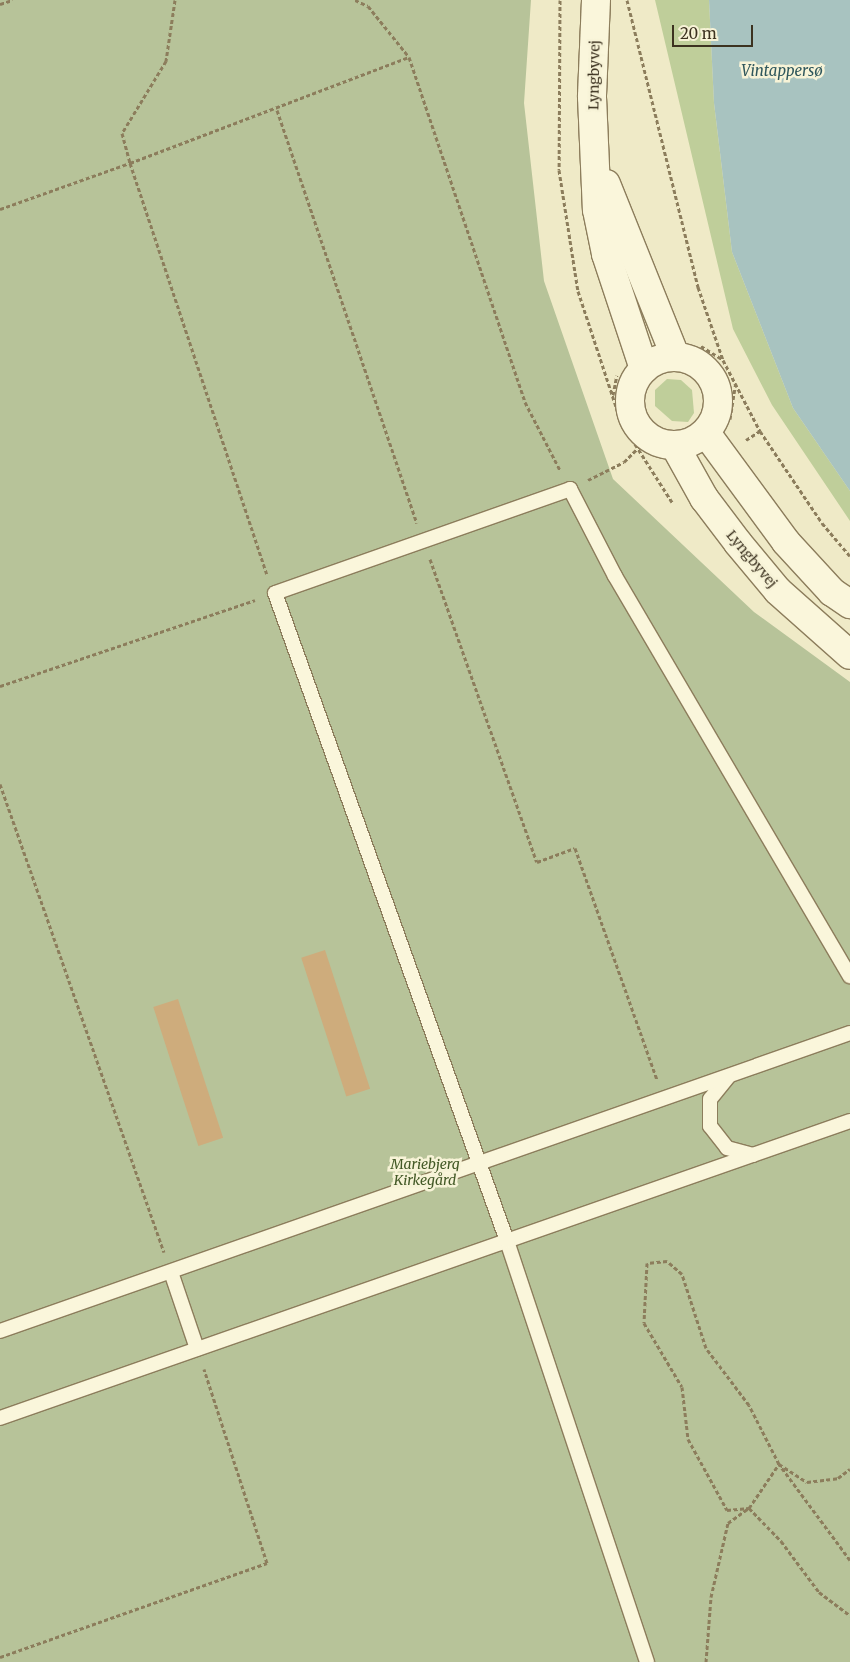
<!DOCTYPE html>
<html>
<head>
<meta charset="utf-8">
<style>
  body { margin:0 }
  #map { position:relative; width:850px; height:1662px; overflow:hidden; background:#efeac7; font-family:Merriweather,serif }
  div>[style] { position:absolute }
  .green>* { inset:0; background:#bfce9a }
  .cemetery>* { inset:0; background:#b7c399 }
  .water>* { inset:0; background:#a8c3c0 }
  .building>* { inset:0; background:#ceac7c; transform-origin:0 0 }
  .path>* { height:3px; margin-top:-1.5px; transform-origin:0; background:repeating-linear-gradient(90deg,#8c7d5c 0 4px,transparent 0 6.5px) }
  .roads { filter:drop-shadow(1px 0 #8c7d5c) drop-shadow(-1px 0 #8c7d5c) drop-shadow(0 1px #8c7d5c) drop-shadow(0 -1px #8c7d5c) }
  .service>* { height:14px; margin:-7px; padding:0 7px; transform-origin:7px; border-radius:7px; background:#faf6db }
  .tertiary>* { height:28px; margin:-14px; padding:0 14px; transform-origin:14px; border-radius:14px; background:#faf6db }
  .tertiary>.ring { margin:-14px; padding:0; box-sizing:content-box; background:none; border:28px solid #faf6db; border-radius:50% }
  span { translate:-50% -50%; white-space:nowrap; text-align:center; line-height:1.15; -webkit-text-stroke:5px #f7f3d7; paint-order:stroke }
  .street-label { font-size:14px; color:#3c3220 }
  .park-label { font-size:14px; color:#435926; font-style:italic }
  .water-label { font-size:15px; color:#2f575c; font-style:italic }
  .scale { position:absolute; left:672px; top:25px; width:81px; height:22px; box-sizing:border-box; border:2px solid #3c3220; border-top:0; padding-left:6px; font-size:15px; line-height:18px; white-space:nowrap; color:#3c3220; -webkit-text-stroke:4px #f7f3d7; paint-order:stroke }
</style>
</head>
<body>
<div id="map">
  <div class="green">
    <i style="clip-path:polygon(655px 0,709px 0,714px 103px,732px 252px,793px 408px,850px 491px,850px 521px,772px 405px,733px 329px)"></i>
    <i style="clip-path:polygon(667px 379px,681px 380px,692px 390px,694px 413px,688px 422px,672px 421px,655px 406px,655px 390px)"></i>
  </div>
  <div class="cemetery">
    <i style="clip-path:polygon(0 0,531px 0,524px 103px,544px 281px,613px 479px,754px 612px,850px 682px,850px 1662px,0 1662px)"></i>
  </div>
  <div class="water">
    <i style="clip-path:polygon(709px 0,850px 0,850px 491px,793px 408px,732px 252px,714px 103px)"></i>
  </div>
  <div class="building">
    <i style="left:325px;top:950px;width:146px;height:25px;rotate:72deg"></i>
    <i style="left:178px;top:999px;width:146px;height:26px;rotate:72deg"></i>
  </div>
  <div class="path">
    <i style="left:175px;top:0;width:62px;rotate:98.4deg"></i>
    <i style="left:166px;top:61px;width:84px;rotate:121.4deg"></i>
    <i style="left:122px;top:133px;width:31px;rotate:75deg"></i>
    <i style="left:130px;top:163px;width:298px;rotate:-20.8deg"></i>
    <i style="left:409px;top:57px;width:364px;rotate:71.4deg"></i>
    <i style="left:525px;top:402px;width:76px;rotate:62.8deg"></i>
    <i style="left:355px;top:0;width:14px;rotate:25deg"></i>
    <i style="left:368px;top:6px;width:65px;rotate:51.2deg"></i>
    <i style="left:560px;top:0;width:170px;rotate:90.3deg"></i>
    <i style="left:559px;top:170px;width:122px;rotate:81.1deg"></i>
    <i style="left:578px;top:291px;width:138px;rotate:71.8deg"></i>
    <i style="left:621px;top:422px;width:95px;rotate:57.5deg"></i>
    <i style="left:627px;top:0;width:296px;rotate:76.1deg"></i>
    <i style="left:698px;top:287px;width:77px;rotate:71.1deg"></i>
    <i style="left:723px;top:360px;width:80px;rotate:62.5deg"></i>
    <i style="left:760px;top:431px;width:111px;rotate:56deg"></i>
    <i style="left:822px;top:523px;width:43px;rotate:49.7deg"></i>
    <i style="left:0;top:4px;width:13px;rotate:-18deg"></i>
    <i style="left:277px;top:110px;width:436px;rotate:71.3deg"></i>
    <i style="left:0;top:209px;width:138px;rotate:-19.5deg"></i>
    <i style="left:130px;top:163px;width:433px;rotate:71.6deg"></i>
    <i style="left:701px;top:346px;width:26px;rotate:32deg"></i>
    <i style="left:613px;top:395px;width:20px;rotate:-79deg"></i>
    <i style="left:730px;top:419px;width:36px;rotate:-81deg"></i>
    <i style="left:746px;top:440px;width:17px;rotate:-33deg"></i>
    <i style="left:588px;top:480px;width:40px;rotate:-26.6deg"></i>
    <i style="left:624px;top:462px;width:21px;rotate:-45deg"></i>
    <i style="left:430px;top:559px;width:321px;rotate:70.6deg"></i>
    <i style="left:537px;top:862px;width:40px;rotate:-20.2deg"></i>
    <i style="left:575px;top:848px;width:245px;rotate:70.5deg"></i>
    <i style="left:0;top:686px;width:269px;rotate:-18.6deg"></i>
    <i style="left:0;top:784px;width:496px;rotate:70.7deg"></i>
    <i style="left:850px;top:1560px;width:119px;rotate:-126.5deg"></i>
    <i style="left:779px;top:1464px;width:66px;rotate:-117deg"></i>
    <i style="left:749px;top:1405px;width:71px;rotate:-127deg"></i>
    <i style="left:706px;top:1348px;width:78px;rotate:-108deg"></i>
    <i style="left:682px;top:1274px;width:20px;rotate:-139deg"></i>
    <i style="left:667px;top:1261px;width:20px;rotate:174deg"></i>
    <i style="left:647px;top:1263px;width:60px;rotate:92.9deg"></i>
    <i style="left:644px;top:1323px;width:74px;rotate:59.3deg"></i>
    <i style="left:682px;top:1387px;width:52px;rotate:83.4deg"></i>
    <i style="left:688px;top:1439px;width:81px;rotate:61.2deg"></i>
    <i style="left:727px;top:1510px;width:22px;rotate:-5deg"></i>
    <i style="left:749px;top:1508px;width:46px;rotate:45.9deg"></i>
    <i style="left:781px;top:1541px;width:64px;rotate:53.3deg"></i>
    <i style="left:819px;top:1592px;width:39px;rotate:37deg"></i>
    <i style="left:0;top:1657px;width:283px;rotate:-19.4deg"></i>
    <i style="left:267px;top:1563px;width:204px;rotate:-108deg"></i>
    <i style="left:706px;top:1662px;width:65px;rotate:-85.6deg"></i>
    <i style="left:711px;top:1597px;width:76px;rotate:-77.1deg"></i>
    <i style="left:728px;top:1523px;width:26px;rotate:-36deg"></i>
    <i style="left:749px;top:1508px;width:53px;rotate:-55.7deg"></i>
    <i style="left:779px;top:1464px;width:33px;rotate:33deg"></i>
    <i style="left:807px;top:1482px;width:31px;rotate:-7deg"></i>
    <i style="left:838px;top:1478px;width:15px;rotate:-37deg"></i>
  </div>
  <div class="roads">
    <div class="service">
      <i style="left:728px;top:1077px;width:28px;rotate:129deg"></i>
      <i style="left:710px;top:1099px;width:27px;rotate:90deg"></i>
      <i style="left:710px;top:1126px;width:28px;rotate:52deg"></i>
      <i style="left:727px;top:1148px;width:27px;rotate:15deg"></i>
      <i style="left:171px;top:1272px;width:81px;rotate:71.3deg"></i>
      <i style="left:0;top:1331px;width:901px;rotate:-19.32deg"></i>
      <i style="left:0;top:1418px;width:900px;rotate:-19.26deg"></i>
      <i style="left:647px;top:1662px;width:444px;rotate:-108.4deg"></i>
      <i style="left:507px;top:1241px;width:688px;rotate:-109.7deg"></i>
      <i style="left:275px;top:593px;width:313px;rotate:-19.4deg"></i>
      <i style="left:570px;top:489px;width:98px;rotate:62.7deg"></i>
      <i style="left:615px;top:576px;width:464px;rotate:59.6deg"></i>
    </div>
    <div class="tertiary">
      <i style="left:596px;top:0;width:97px;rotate:92.4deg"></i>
      <i style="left:592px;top:97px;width:113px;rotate:87.5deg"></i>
      <i style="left:597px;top:210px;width:45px;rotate:78.4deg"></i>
      <i style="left:606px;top:254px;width:121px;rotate:71.7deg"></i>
      <i style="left:606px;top:184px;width:185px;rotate:68.1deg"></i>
      <i class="ring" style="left:630px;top:357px;width:60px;height:60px"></i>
      <i style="left:706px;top:433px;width:135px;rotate:53.7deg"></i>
      <i style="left:786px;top:542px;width:68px;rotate:47.4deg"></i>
      <i style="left:832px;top:592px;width:22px;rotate:34deg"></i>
      <i style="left:675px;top:446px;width:60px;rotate:60.9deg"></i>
      <i style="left:704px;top:498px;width:56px;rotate:52.9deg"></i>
      <i style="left:738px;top:543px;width:62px;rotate:50.2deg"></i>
      <i style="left:778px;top:591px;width:96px;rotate:41.6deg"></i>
    </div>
  </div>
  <div class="street-label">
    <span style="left:594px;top:75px;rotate:-89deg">Lyngbyvej</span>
    <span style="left:752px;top:559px;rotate:50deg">Lyngbyvej</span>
  </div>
  <div class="park-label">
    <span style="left:425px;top:1172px">Mariebjerg<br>Kirkegård</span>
  </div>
  <div class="water-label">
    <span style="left:782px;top:71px">Vintappersø</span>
  </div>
  <div class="scale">20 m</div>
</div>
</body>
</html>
